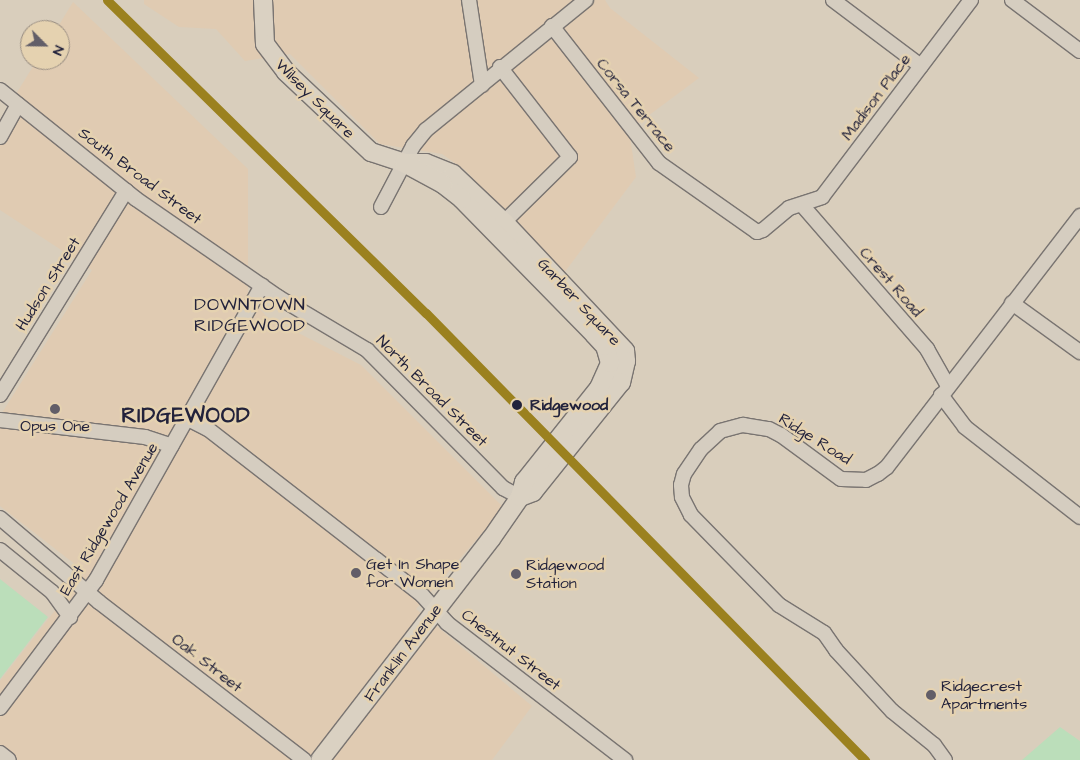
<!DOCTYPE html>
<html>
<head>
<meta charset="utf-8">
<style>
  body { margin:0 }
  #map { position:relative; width:1080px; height:760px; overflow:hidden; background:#d9cebc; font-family:"Architects Daughter",sans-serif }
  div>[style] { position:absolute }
  .built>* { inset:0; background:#e0cbb2 }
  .green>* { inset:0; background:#bbdeba }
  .roads { filter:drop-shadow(1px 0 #797471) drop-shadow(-1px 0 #797471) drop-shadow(0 1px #797471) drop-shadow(0 -1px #797471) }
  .minor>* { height:14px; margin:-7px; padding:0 7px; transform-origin:7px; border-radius:7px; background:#d5cdc0 }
  .major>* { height:18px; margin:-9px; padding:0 9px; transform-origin:9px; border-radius:9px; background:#dad1c2 }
  .rail-1>* { height:9px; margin:-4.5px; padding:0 4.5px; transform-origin:4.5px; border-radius:4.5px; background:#9b811f }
  .dots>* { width:14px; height:14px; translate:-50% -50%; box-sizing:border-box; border:2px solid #e5d2b0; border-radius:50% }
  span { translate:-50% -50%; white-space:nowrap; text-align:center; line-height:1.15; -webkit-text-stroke:5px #e5d2b0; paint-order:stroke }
  .street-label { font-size:16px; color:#22223b }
  .stop-label { font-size:16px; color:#22223b; font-weight:700 }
  .left { translate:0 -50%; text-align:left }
  .poi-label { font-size:16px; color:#22223b }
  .neighbourhood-label { font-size:18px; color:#22223b; letter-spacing:1px }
  .district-label { font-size:21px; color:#22223b; font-weight:700; letter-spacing:1px }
  .north { position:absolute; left:20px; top:20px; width:50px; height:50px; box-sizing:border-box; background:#e5d2b0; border:1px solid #978c81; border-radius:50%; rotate:113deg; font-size:14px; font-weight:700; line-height:20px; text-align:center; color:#22223b }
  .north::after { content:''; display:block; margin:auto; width:18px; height:22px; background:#625e68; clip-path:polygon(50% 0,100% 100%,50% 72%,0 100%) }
</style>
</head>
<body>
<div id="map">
  <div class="built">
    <i style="clip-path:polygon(144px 0,605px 0,610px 8px,699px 78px,629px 130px,636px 177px,564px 273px,465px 170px,442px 154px,380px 144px,290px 54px,245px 61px,216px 29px,179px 27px,144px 4px)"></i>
    <i style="clip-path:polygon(73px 2px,248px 169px,248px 295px,267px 317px,361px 365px,504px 508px,416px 609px,532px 706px,492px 760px,0 760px,0 681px,85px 572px,0 506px,0 416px,92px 270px,0 210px,0 120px,37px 60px,60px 60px,60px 30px,56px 30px)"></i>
  </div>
  <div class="green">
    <i style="clip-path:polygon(0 579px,48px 617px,0 679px)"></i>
    <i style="clip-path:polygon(1060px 727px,1080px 741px,1080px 760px,1022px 760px)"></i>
  </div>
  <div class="roads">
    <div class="minor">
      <i style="left:469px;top:0;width:86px;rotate:81.3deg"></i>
      <i style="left:833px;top:0;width:110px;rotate:36.9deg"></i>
      <i style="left:1012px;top:0;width:85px;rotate:36.9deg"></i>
      <i style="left:552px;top:26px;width:174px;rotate:52deg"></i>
      <i style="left:659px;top:163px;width:120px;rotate:35.1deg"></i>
      <i style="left:757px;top:232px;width:6px;rotate:-18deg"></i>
      <i style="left:763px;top:230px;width:34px;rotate:-40deg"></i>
      <i style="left:789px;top:208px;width:35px;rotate:-18deg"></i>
      <i style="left:822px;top:197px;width:247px;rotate:-52.9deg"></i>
      <i style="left:500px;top:67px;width:114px;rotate:52.1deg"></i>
      <i style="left:570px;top:157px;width:93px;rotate:135.4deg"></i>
      <i style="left:0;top:90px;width:174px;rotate:38.7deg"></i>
      <i style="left:136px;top:199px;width:173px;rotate:34.6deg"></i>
      <i style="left:278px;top:297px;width:104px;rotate:30.8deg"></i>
      <i style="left:367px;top:350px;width:194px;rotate:45.4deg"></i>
      <i style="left:503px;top:488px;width:19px;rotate:28deg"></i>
      <i style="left:0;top:137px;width:37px;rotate:-61deg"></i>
      <i style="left:802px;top:205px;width:191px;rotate:49deg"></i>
      <i style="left:927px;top:349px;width:43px;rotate:60.4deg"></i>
      <i style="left:381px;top:207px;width:69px;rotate:-62.3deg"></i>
      <i style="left:413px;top:146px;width:21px;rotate:-51deg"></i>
      <i style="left:426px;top:130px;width:206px;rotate:-39.1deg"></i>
      <i style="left:1012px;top:303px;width:84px;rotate:35.8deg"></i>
      <i style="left:0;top:395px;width:240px;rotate:-58.3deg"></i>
      <i style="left:941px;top:395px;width:40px;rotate:53deg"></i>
      <i style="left:965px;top:427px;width:146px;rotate:38deg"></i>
      <i style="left:188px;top:419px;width:22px;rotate:27deg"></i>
      <i style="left:208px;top:429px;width:214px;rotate:37.8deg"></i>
      <i style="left:377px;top:560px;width:57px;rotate:37.9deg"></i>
      <i style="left:422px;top:595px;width:38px;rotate:48deg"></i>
      <i style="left:447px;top:623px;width:225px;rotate:37.6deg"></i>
      <i style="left:0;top:420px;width:146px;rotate:6.7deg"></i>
      <i style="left:145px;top:437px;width:28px;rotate:18deg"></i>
      <i style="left:0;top:518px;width:130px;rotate:40.3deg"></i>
      <i style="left:99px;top:602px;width:259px;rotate:37.6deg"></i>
      <i style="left:0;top:550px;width:67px;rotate:38.9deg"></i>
      <i style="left:52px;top:592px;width:31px;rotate:54deg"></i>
      <i style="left:0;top:708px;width:160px;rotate:-53.1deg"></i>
      <i style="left:96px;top:580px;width:338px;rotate:-60.6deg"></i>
      <i style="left:0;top:753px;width:11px;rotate:38deg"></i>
      <i style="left:945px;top:760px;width:19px;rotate:-126deg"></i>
      <i style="left:934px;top:745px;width:54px;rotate:-141deg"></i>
      <i style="left:892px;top:711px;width:83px;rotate:-132.6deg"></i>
      <i style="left:836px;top:650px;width:21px;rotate:-125deg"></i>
      <i style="left:824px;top:633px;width:53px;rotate:-148.1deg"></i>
      <i style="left:779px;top:605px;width:126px;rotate:-134.4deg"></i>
      <i style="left:691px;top:515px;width:20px;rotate:-117deg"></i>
      <i style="left:682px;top:497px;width:12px;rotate:-95deg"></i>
      <i style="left:681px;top:485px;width:11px;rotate:-75deg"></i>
      <i style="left:684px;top:474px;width:30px;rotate:-56deg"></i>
      <i style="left:701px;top:449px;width:26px;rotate:-43deg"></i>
      <i style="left:720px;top:431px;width:24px;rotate:-15deg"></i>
      <i style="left:743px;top:425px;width:26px;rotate:9deg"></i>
      <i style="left:769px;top:429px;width:13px;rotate:27deg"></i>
      <i style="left:781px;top:435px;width:74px;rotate:36.3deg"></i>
      <i style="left:841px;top:479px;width:25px;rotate:2deg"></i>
      <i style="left:866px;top:480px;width:13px;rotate:-27deg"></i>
      <i style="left:878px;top:474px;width:11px;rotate:-38deg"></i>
      <i style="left:887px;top:467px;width:317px;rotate:-52.4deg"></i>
    </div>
    <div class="major">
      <i style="left:263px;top:0;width:44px;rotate:87.4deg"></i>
      <i style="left:265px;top:44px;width:35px;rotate:53deg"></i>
      <i style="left:286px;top:72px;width:117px;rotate:43.3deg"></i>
      <i style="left:371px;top:152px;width:35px;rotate:18deg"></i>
      <i style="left:404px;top:163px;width:22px"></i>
      <i style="left:426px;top:163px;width:29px;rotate:22deg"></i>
      <i style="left:453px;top:174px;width:70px;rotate:43.3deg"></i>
      <i style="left:504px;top:222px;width:177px;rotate:46.8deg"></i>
      <i style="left:625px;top:351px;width:10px;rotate:84deg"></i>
      <i style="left:626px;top:361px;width:22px;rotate:103deg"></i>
      <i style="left:621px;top:382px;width:141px;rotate:128.7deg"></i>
      <i style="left:533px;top:492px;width:14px;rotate:159deg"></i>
      <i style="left:320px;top:760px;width:279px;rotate:-52.3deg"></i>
      <i style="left:491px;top:539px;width:51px;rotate:-55.4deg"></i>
      <i style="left:520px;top:497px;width:16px;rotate:-75deg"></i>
      <i style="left:524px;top:482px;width:120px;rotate:-51.4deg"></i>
      <i style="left:599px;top:388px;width:27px;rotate:-66deg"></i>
      <i style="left:610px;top:363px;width:18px;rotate:-106deg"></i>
      <i style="left:605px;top:346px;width:16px;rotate:-133deg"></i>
      <i style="left:594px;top:334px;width:189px;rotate:-134.4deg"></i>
      <i style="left:462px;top:199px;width:24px;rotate:-142deg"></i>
      <i style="left:443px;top:184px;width:44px;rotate:-151.7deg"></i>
    </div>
  </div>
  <div class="rail-1">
    <i style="left:107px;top:0;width:447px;rotate:44.5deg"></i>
    <i style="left:426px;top:313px;width:627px;rotate:45.52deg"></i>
  </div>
  <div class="dots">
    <i style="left:517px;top:405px;background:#22223b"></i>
    <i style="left:55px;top:409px;background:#625e68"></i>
    <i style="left:356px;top:573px;background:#625e68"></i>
    <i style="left:516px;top:574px;background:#625e68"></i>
    <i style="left:931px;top:695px;background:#625e68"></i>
  </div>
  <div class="street-label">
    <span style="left:876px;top:97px;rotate:-53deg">Madison Place</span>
    <span style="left:315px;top:99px;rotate:45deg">Wilsey Square</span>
    <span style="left:636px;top:105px;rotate:51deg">Corsa Terrace</span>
    <span style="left:140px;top:176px;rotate:37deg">South Broad Street</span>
    <span style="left:891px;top:282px;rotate:49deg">Crest Road</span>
    <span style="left:48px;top:284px;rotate:-58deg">Hudson Street</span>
    <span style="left:579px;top:302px;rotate:47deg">Garber Square</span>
    <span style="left:432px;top:391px;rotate:45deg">North Broad Street</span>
    <span style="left:815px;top:439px;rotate:32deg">Ridge Road</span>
    <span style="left:109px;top:519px;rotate:-59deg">East Ridgewood Avenue</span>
    <span style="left:511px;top:650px;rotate:38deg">Chestnut Street</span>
    <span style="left:403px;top:653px;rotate:-53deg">Franklin Avenue</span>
    <span style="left:207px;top:663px;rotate:38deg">Oak Street</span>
  </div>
  <div class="stop-label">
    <span class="left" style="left:530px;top:405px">Ridgewood</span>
  </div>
  <div class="poi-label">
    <span style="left:55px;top:426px">Opus One</span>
    <span class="left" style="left:366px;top:573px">Get In Shape<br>for Women</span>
    <span class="left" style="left:526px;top:574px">Ridgewood<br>Station</span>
    <span class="left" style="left:941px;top:695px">Ridgecrest<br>Apartments</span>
  </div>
  <div class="neighbourhood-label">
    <span style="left:250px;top:316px">DOWNTOWN<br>RIDGEWOOD</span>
  </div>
  <div class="district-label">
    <span style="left:186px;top:416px">RIDGEWOOD</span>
  </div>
  <div class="north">N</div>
</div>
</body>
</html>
